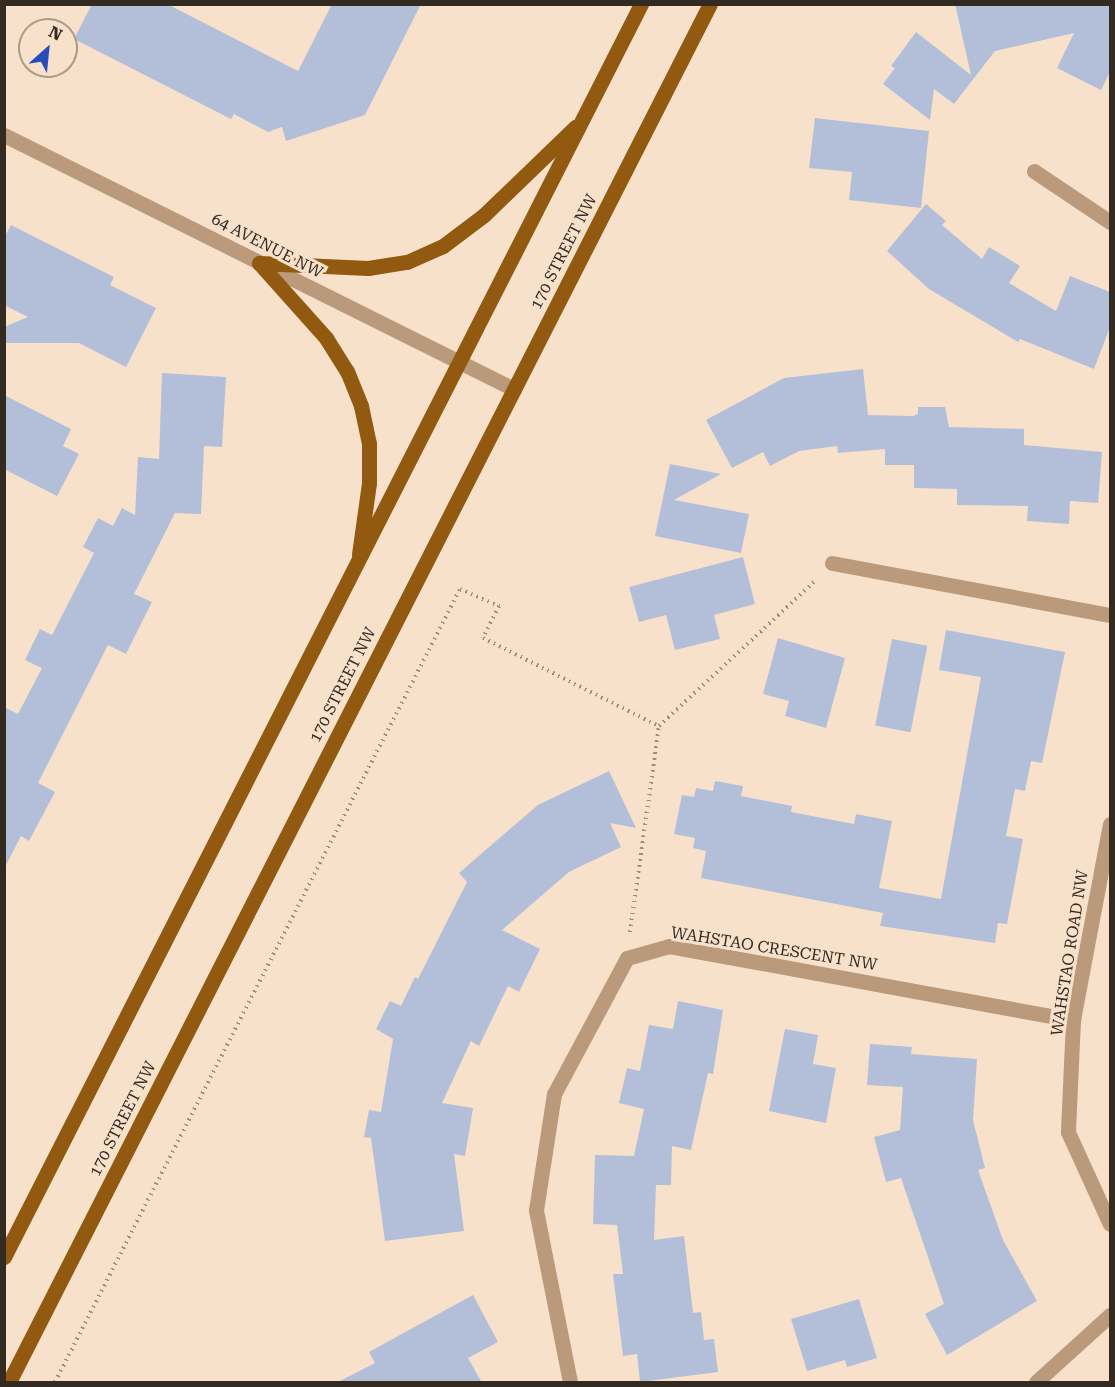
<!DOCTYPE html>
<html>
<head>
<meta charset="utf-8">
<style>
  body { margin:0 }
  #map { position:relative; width:1115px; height:1387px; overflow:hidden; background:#f8e1cb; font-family:"Roboto Serif",serif }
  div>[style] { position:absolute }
  .building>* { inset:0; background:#b3bfd9; transform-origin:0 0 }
  .path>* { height:4px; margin-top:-2px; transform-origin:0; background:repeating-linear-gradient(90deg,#9d8c7d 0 1.5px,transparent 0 6px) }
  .minor>* { height:15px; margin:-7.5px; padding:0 7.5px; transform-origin:7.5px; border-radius:7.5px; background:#ba9a7b }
  .major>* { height:15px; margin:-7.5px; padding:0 7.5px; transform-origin:7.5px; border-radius:7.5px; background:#915a10 }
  span { translate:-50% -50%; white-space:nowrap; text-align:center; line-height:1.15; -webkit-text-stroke:6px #f8e1cb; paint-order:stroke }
  .street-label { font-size:16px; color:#332a22 }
  .frame { position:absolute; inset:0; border:6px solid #332a22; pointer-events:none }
  .north { position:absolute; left:18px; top:18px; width:60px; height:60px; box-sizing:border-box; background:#f8e1cb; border:2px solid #a99887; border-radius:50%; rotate:27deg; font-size:16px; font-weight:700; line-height:24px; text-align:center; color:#332a22 }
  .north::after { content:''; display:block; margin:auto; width:21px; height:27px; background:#284cbb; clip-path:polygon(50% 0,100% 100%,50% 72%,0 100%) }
</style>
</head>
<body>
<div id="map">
  <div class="building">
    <i style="clip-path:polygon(92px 4px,167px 4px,298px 71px,332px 4px,421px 4px,365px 115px,286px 141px,282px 127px,268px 132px,234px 114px,231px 119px,74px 39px)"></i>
    <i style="clip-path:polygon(955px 4px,1110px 4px,1110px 72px,1101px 90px,1057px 68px,1074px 33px,995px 51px,954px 104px,934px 89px,930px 120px,883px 84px,895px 68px,891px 66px,916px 32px,971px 75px)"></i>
    <i style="clip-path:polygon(815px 118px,929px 131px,921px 208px,849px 200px,852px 172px,809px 168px)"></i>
    <i style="clip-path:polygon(926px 204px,946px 221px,942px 225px,982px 259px,989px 247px,1020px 266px,1009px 283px,1056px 311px,1070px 276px,1110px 292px,1110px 327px,1094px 369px,1020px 339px,1018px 342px,929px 289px,887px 251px)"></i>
    <i style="clip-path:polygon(11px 225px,114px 277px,110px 285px,156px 308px,126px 367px,79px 343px,4px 343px,4px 327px,28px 317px,4px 305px,4px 238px)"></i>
    <i style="clip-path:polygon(863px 369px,868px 415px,913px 416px,918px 414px,918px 407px,945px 407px,949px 427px,1024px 429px,1024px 445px,1102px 452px,1098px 503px,1070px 501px,1069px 524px,1027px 521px,1028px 506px,957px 505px,957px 489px,914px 488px,914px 465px,885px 465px,885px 449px,838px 453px,837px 446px,799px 451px,770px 466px,763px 452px,732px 468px,706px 420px,784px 378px)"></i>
    <i style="clip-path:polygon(162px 373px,226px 377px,222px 447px,204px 446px,201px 514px,175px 513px,134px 594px,152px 602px,126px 654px,108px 645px,38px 783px,55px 792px,29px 841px,21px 836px,4px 869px,4px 707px,18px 714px,42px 668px,25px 660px,40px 629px,52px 635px,94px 553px,83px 547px,98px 518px,113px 526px,122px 508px,135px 515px,138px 457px,159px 459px)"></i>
    <i style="clip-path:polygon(4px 395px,71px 429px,63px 446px,79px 454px,57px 496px,4px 469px)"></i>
    <i style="clip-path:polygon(670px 464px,721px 474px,674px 500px,749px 514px,741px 553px,655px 536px)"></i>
    <i style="clip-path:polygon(743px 557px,755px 604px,714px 615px,720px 639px,675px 650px,666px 615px,639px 622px,629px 587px)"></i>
    <i style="clip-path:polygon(946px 630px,1065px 652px,1042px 763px,1031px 761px,1025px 791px,1015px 789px,1006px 836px,1023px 839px,1007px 924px,998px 923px,995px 943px,880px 926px,883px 913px,701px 878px,706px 851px,693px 848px,695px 838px,674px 834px,682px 795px,694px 797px,696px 788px,713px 791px,715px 781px,743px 786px,741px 796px,792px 806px,791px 812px,854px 824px,856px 814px,892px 821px,879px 888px,941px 899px,981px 677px,939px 670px)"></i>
    <i style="clip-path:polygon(778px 638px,845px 658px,826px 728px,785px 716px,789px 701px,763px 694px)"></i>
    <i style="left:892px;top:639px;width:36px;height:88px;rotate:11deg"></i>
    <i style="clip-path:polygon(609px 771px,636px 828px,610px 823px,621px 847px,569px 872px,502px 930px,540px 949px,519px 992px,508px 986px,479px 1046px,471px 1041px,442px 1103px,473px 1108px,465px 1156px,454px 1154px,464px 1231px,385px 1241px,371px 1138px,364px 1137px,369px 1110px,381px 1112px,393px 1039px,376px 1029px,390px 1001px,401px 1006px,415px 977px,418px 979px,467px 882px,459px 873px,538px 805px)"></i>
    <i style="clip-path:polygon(678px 1001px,723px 1010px,713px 1074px,708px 1073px,691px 1150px,672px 1146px,671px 1185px,656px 1185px,654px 1240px,684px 1236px,693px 1313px,701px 1312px,704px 1340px,714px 1339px,718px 1372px,640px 1382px,637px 1354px,623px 1356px,613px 1274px,623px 1274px,617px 1225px,593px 1224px,595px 1155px,634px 1156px,644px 1109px,619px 1103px,627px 1068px,640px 1071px,649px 1025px,673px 1029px)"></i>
    <i style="clip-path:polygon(785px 1029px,818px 1035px,813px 1064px,836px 1068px,826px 1123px,769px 1111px)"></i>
    <i style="clip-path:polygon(870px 1044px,912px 1047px,911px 1054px,977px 1059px,973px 1120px,985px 1168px,978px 1170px,1003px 1240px,1037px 1301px,947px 1355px,925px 1314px,944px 1304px,901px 1178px,886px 1182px,874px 1137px,900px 1130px,903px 1087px,867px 1085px)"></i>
    <i style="clip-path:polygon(473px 1295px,498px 1342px,468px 1358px,482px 1383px,336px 1383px,375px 1363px,369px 1352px)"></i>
    <i style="clip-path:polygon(859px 1299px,877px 1358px,847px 1367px,845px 1360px,807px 1371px,791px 1319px)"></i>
  </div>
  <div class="path">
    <i style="left:630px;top:932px;width:208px;rotate:-82deg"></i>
    <i style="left:659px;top:726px;width:216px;rotate:-42.9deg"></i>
    <i style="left:55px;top:1382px;width:890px;rotate:-62.95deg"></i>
    <i style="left:460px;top:589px;width:43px;rotate:23.6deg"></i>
    <i style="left:499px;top:606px;width:36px;rotate:117deg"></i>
    <i style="left:483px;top:638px;width:197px;rotate:26.6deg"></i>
  </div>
  <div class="minor">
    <i style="left:4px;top:135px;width:570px;rotate:26.48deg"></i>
    <i style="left:1034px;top:171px;width:92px;rotate:33.9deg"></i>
    <i style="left:832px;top:563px;width:283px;rotate:10.6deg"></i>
    <i style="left:1110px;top:824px;width:199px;rotate:100.7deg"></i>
    <i style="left:1073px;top:1020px;width:112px;rotate:92.6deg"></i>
    <i style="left:1068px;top:1132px;width:101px;rotate:65.5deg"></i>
    <i style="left:570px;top:1382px;width:175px;rotate:-101.2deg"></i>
    <i style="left:536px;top:1210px;width:117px;rotate:-81.2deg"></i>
    <i style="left:554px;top:1094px;width:154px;rotate:-61.8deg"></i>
    <i style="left:627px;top:958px;width:44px;rotate:-15.9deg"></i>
    <i style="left:669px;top:946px;width:411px;rotate:10.4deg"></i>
    <i style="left:1036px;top:1382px;width:100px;rotate:-42.2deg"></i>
  </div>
  <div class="major">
    <i style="left:259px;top:263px;width:109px;rotate:2.6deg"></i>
    <i style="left:368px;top:268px;width:39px;rotate:-9deg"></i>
    <i style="left:407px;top:262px;width:39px;rotate:-24deg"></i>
    <i style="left:443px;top:246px;width:51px;rotate:-37.1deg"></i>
    <i style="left:484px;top:215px;width:127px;rotate:-44deg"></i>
    <i style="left:259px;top:263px;width:101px;rotate:48.2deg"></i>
    <i style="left:326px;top:338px;width:39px;rotate:58deg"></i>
    <i style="left:347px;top:371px;width:38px;rotate:68deg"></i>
    <i style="left:361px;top:406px;width:39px;rotate:78deg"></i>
    <i style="left:369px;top:444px;width:39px;rotate:90deg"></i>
    <i style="left:369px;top:483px;width:72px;rotate:98deg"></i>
    <i style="left:4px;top:1257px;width:1406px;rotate:-63.05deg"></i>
    <i style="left:9px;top:1382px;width:1546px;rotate:-63.04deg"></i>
  </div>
  <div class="street-label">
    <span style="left:267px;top:246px;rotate:27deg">64 AVENUE NW</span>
    <span style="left:564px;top:252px;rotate:-63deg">170 STREET NW</span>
    <span style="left:343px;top:685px;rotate:-63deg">170 STREET NW</span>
    <span style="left:774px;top:949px;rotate:9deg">WAHSTAO CRESCENT NW</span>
    <span style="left:1070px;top:953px;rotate:-81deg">WAHSTAO ROAD NW</span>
    <span style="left:123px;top:1119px;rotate:-63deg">170 STREET NW</span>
  </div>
  <div class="frame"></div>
  <div class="north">N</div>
</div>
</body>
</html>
